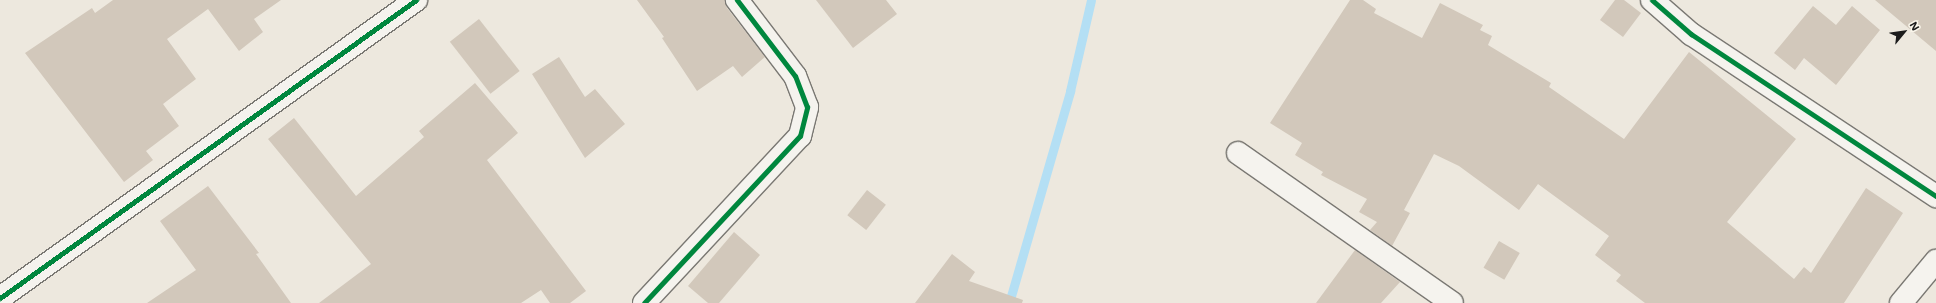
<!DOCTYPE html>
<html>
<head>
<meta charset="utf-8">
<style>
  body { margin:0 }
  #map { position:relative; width:1936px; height:303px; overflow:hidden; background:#ede8de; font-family:Mali,sans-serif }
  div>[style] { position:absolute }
  .stream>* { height:9px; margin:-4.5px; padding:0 4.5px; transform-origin:4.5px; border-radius:4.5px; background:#b4dff4 }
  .building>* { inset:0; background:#d2c8bb; transform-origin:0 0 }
  .roads { filter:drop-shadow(1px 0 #7a7873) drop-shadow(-1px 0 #7a7873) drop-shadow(0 1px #7a7873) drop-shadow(0 -1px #7a7873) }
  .street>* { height:22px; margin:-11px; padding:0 11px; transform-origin:11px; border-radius:11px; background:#f5f3ee }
  .cycleway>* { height:5px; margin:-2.5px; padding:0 2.5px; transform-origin:2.5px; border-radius:2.5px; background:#00873e }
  span { translate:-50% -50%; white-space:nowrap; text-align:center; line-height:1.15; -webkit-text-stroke:3px #fbf7ec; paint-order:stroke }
  .north { position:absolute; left:1884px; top:12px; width:40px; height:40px; -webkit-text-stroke:3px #fbf7ec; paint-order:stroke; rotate:61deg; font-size:11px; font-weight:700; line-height:16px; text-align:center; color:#1c1c1c }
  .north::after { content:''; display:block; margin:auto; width:14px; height:18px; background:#1c1c1c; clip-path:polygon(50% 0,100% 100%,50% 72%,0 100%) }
</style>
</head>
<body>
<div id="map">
  <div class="stream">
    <i style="left:1009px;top:303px;width:221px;rotate:-73.9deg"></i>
    <i style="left:1070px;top:91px;width:93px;rotate:-77deg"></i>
  </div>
  <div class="building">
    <i style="clip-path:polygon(113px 0,281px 0,254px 19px,263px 32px,239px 51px,208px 9px,167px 39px,196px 79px,163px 104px,179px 126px,146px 151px,153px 160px,124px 182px,25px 53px,92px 8px,95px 13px)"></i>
    <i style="clip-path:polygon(637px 0,725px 0,727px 8px,765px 57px,742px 77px,733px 66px,697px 91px,662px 38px,664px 37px)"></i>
    <i style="clip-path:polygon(816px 0,886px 0,897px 14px,853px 48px)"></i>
    <i style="clip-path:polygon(1350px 0,1363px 0,1376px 9px,1374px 13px,1422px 38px,1440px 3px,1483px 25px,1480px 30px,1492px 36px,1488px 45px,1551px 83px,1549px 87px,1624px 139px,1689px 52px,1796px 139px,1727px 222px,1794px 279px,1804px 267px,1811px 273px,1866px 188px,1903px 213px,1844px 303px,1645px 303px,1616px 281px,1621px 275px,1595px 255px,1609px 236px,1538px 184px,1519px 210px,1459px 166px,1434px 154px,1404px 210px,1410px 213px,1392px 246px,1370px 230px,1377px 222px,1359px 212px,1367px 199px,1321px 175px,1323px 172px,1295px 155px,1302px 143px,1270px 123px)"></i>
    <i style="clip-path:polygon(1615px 0,1624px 0,1641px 13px,1623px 37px,1600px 20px)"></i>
    <i style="clip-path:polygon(1875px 0,1936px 0,1936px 51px)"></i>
    <i style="clip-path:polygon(1813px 6px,1836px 25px,1852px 6px,1880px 30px,1836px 85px,1804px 58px,1795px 70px,1774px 53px)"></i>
    <i style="left:479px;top:19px;width:66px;height:37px;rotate:52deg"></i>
    <i style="clip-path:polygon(559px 57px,585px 97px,595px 89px,625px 124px,585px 158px,532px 74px)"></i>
    <i style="clip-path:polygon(475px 83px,518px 133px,487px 160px,586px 291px,570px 303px,550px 303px,541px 290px,521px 303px,319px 303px,371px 264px,268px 139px,294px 118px,356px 196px,424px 137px,419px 131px)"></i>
    <i style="clip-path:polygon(208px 186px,259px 253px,256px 254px,291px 303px,147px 303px,196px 270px,160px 221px)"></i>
    <i style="left:867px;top:190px;width:24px;height:32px;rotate:38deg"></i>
    <i style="clip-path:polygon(734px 232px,760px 255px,719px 303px,708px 303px,688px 286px)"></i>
    <i style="left:1499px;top:241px;width:24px;height:31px;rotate:30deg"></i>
    <i style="clip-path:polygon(1355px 250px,1400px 282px,1381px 303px,1316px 303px)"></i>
    <i style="clip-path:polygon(952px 254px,975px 272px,969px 281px,1023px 300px,1022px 303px,915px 303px)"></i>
  </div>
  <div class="roads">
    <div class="street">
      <i style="left:1652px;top:0;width:52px;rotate:41.1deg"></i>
      <i style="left:1691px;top:34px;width:294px;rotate:33.5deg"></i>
      <i style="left:1238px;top:153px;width:261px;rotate:35deg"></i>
      <i style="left:0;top:298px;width:512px;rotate:-35.62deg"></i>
      <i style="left:644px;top:303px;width:229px;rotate:-47deg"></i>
      <i style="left:800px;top:136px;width:30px;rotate:-76deg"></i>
      <i style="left:807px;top:107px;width:33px;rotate:-111deg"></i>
      <i style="left:795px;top:76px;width:96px;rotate:-127.3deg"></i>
      <i style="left:1901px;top:303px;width:55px;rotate:-50.2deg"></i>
    </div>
  </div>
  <div class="cycleway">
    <i style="left:1652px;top:0;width:52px;rotate:41.1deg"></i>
    <i style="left:1691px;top:34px;width:294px;rotate:33.5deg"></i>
    <i style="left:0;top:298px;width:512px;rotate:-35.62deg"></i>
    <i style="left:644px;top:303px;width:229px;rotate:-47deg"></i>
    <i style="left:800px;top:136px;width:30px;rotate:-76deg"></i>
    <i style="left:807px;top:107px;width:33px;rotate:-111deg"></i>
    <i style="left:795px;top:76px;width:96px;rotate:-127.3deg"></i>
  </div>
  <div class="north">N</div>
</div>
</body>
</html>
